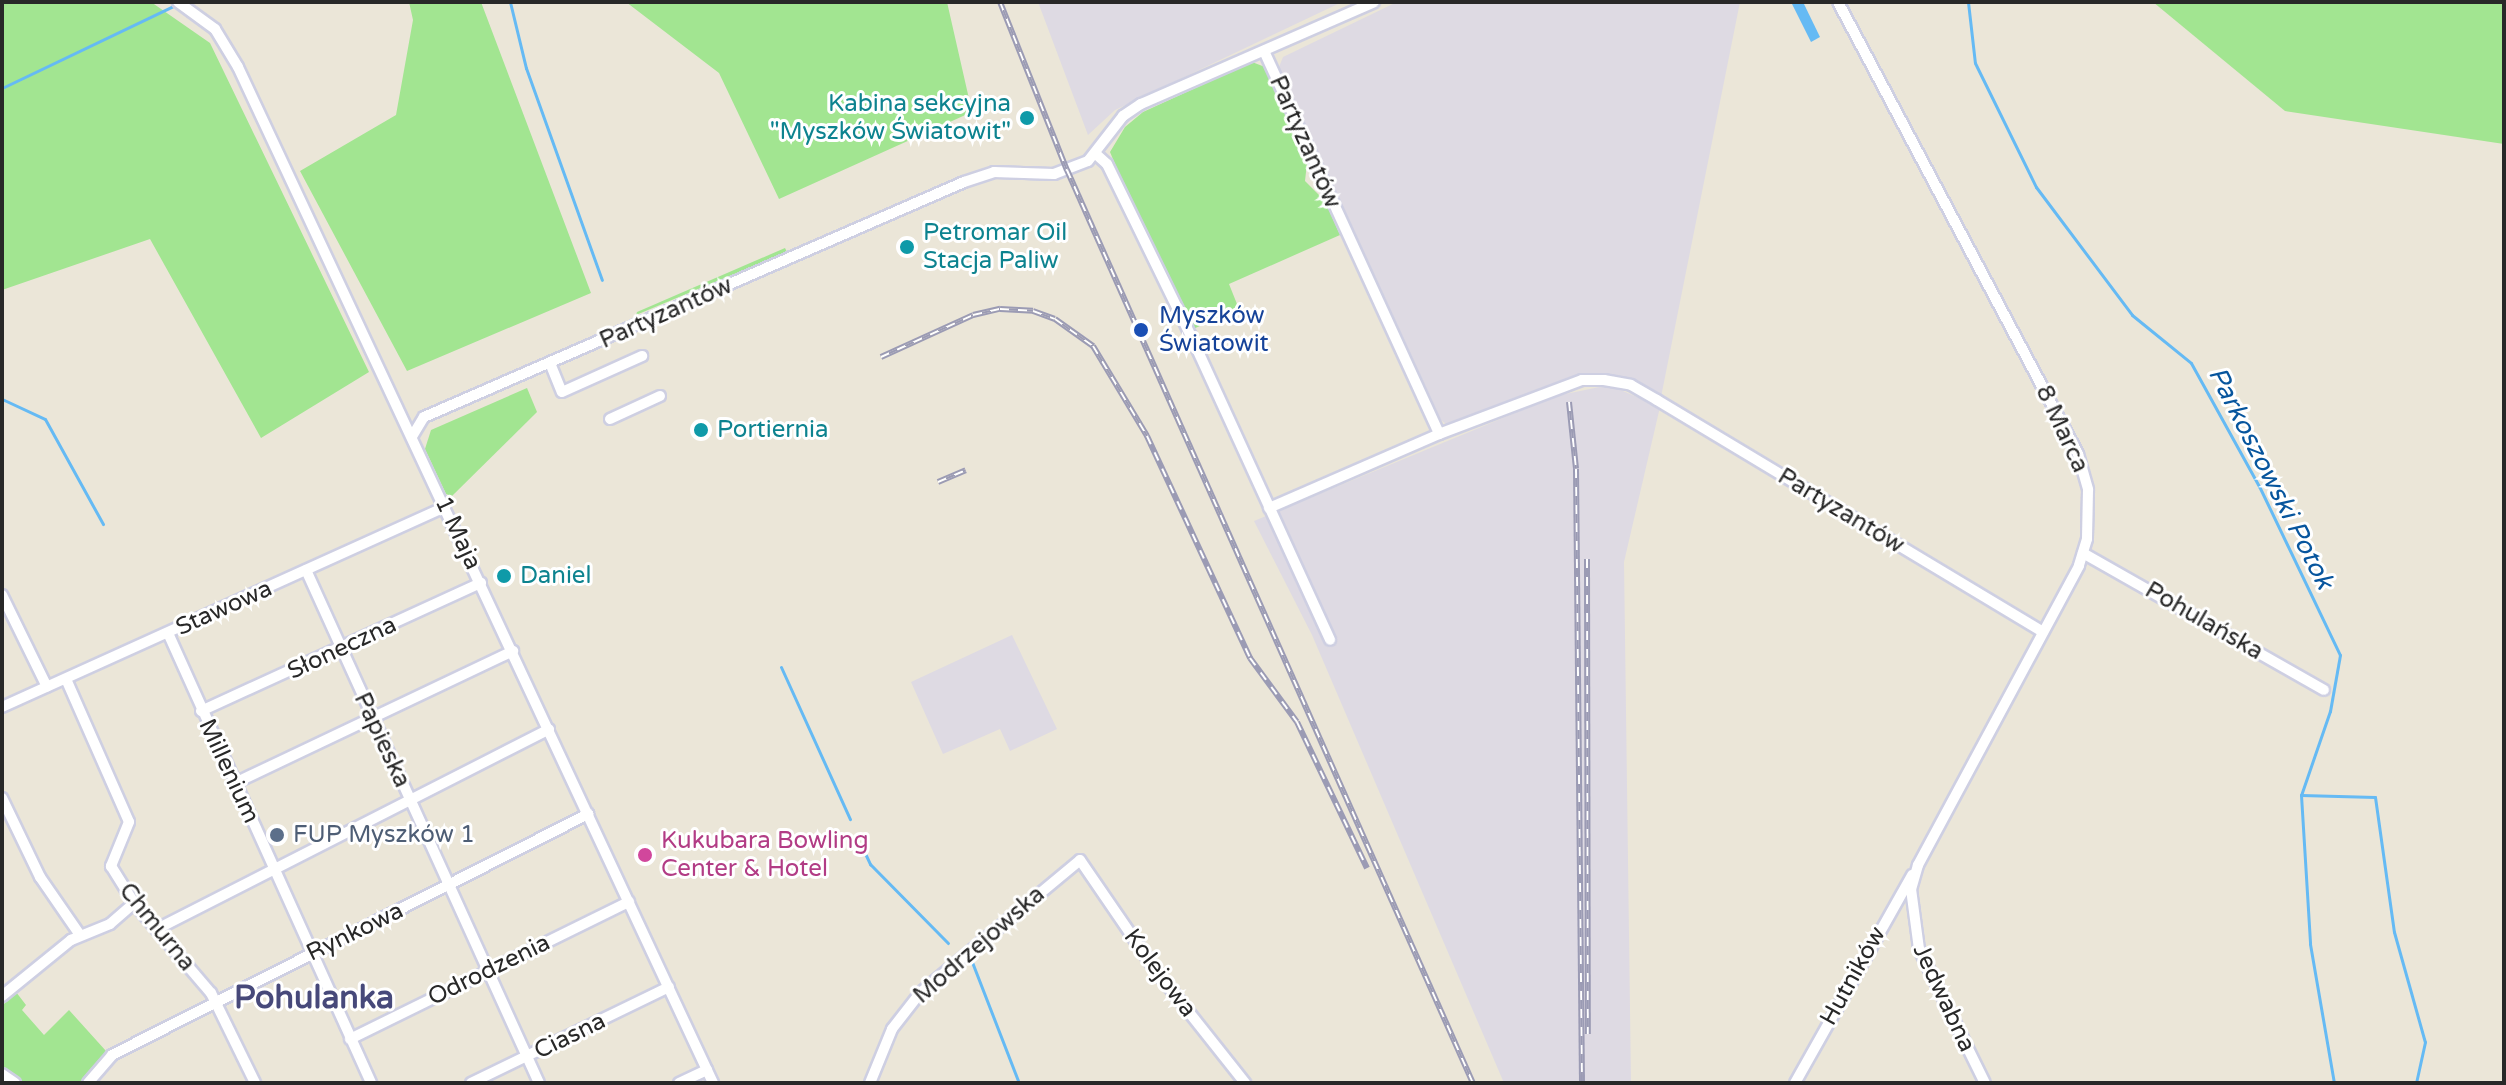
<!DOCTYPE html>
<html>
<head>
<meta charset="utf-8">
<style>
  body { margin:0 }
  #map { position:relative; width:2506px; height:1085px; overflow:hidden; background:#ebe6d8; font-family:"Varela Round",sans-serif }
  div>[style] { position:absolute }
  .industrial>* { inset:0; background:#dedae3 }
  .green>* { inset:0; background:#a2e591 }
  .water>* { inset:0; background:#65baf4 }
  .stream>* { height:3px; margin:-1.5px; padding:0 1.5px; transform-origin:1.5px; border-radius:1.5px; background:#65baf4 }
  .roads { filter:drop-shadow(2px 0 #cecfe2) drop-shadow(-2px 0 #cecfe2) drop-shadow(0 2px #cecfe2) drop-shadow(0 -2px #cecfe2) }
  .minor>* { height:10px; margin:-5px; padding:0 5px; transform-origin:5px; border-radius:5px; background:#fff }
  .rail>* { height:6px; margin-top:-3px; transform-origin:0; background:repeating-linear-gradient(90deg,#fff 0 9px,#9b9bb4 0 18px); box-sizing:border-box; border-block:2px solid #9b9bb4 }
  .dots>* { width:22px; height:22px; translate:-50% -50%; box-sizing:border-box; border:4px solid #fff; border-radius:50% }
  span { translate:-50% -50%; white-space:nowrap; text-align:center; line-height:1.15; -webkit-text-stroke:6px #fff; paint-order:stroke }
  .culture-label { font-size:24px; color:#0d838f }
  .right { translate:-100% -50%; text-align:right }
  .left { translate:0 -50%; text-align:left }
  .street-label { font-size:24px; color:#282828 }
  .transit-label { font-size:24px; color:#164399 }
  .service-label { font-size:24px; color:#4e5e75 }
  .hotel-label { font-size:24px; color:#b23c85 }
  .water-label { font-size:26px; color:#07559d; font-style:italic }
  .district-label { font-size:32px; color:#47497a; font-weight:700 }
  .frame { position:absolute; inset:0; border:4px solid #282828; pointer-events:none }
</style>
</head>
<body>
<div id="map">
  <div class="industrial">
    <i style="clip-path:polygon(1038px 2px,1342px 2px,1115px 110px,1088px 135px)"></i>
    <i style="clip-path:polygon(1397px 2px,1740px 2px,1661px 397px,1627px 378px,1590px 373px,1446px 424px,1441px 420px,1279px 67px,1283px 57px)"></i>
    <i style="clip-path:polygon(1609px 385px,1660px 407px,1624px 562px,1631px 1083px,1504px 1083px,1312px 635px,1254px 521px,1556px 396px)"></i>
    <i style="clip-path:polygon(1012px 635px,1057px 729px,1010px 751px,1000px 729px,943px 754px,911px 682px)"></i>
  </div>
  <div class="green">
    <i style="clip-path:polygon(2px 2px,151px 2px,210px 43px,369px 372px,261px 438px,150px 239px,2px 290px)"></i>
    <i style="clip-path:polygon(409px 2px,481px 2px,591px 293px,407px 371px,300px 171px,396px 115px,413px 20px)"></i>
    <i style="clip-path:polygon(626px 2px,947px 2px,972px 112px,779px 199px,719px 73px)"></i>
    <i style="clip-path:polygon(2153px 2px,2504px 2px,2504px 144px,2285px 111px)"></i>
    <i style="clip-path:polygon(1252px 62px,1265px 67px,1307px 163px,1305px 181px,1325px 201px,1340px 235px,1229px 284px,1239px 309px,1193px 329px,1161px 274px,1110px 152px,1125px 127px,1143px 112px)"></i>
    <i style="clip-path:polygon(785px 248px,787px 252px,636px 315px,637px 312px)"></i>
    <i style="clip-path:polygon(527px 388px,537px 412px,452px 496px,446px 494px,425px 449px,431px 430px)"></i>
    <i style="clip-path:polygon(16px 992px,26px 1005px,22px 1010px,44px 1035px,69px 1010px,106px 1051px,108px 1056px,82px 1083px,22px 1083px,2px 1068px,2px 1006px)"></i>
  </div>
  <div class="water">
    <i style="clip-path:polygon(1791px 2px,1803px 2px,1820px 37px,1811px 42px)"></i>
  </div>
  <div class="stream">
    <i style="left:510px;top:2px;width:68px;rotate:76.4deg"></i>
    <i style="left:526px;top:68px;width:225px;rotate:70.3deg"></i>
    <i style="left:1968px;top:2px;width:61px;rotate:83.5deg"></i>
    <i style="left:1975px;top:63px;width:138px;rotate:63.8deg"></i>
    <i style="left:2036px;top:187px;width:160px;rotate:53.1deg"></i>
    <i style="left:2132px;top:315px;width:76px;rotate:39.1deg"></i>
    <i style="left:2191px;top:363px;width:141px;rotate:61.1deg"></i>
    <i style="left:2259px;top:486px;width:187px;rotate:64.4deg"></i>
    <i style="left:2340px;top:655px;width:57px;rotate:100.1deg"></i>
    <i style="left:2330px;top:711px;width:89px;rotate:109deg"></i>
    <i style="left:2301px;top:795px;width:149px;rotate:86.5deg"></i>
    <i style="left:2310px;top:944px;width:141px;rotate:80.2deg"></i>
    <i style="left:2px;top:88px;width:192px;rotate:-25.6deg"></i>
    <i style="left:2px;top:399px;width:47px;rotate:24.9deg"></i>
    <i style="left:45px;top:419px;width:120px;rotate:61.1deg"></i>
    <i style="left:781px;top:667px;width:167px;rotate:65.6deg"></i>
    <i style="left:2301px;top:795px;width:74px;rotate:1.5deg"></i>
    <i style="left:2375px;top:797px;width:136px;rotate:82deg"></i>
    <i style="left:2394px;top:932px;width:114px;rotate:74.3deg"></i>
    <i style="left:2425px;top:1042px;width:42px;rotate:102.4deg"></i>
    <i style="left:863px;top:849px;width:17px;rotate:65deg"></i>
    <i style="left:870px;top:864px;width:111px;rotate:45.4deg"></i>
    <i style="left:972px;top:962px;width:130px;rotate:68.8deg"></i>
  </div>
  <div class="roads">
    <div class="minor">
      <i style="left:178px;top:2px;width:46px;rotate:36.1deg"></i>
      <i style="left:215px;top:29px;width:44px;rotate:58.8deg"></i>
      <i style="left:238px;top:67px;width:1122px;rotate:64.94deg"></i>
      <i style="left:1838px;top:2px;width:512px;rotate:62.03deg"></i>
      <i style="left:2078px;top:454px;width:37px;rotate:74deg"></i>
      <i style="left:2088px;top:490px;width:49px;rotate:91.2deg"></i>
      <i style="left:2087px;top:539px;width:28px;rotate:107deg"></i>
      <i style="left:2079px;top:566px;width:340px;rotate:118.3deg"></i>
      <i style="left:1918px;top:865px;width:25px;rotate:106deg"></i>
      <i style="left:1911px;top:889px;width:61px;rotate:82.4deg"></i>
      <i style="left:1919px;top:949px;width:149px;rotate:63.8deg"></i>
      <i style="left:1264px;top:51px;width:421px;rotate:65.4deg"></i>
      <i style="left:1097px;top:155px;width:13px;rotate:42deg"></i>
      <i style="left:1107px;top:164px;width:191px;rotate:64deg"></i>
      <i style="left:1191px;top:336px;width:334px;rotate:65.4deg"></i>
      <i style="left:550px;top:363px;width:31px;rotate:68deg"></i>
      <i style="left:562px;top:392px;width:88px;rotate:-24.2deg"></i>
      <i style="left:610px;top:419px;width:55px;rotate:-24.7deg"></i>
      <i style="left:413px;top:435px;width:21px;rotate:-59deg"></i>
      <i style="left:424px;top:417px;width:589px;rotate:-23.52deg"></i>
      <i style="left:964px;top:182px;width:32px;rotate:-18deg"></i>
      <i style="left:994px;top:172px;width:60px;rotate:1.9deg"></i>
      <i style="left:1054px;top:174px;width:36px;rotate:-21deg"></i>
      <i style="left:1088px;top:161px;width:57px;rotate:-52.1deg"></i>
      <i style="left:1123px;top:116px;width:22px;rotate:-34deg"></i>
      <i style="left:1141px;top:104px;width:254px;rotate:-23.6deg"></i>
      <i style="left:1269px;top:508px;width:185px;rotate:-23.5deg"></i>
      <i style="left:1439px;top:434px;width:153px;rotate:-20.7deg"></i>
      <i style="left:1582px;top:380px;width:22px"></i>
      <i style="left:1604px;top:380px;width:27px;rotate:10deg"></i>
      <i style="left:1631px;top:385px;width:30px;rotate:30deg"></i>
      <i style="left:1657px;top:400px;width:450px;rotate:31deg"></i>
      <i style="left:2083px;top:553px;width:277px;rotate:29.6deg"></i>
      <i style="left:306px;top:570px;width:563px;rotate:65.57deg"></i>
      <i style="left:2px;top:595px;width:102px;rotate:63.9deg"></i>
      <i style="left:168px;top:633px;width:494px;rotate:65.7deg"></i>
      <i style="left:66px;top:679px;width:156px;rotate:66.2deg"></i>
      <i style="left:129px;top:822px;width:48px;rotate:112.2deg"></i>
      <i style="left:111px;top:866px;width:44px;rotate:58.1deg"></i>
      <i style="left:134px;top:903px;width:118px;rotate:49.5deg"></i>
      <i style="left:211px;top:993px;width:100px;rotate:63.9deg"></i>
      <i style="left:2px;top:707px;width:486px;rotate:-24.3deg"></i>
      <i style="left:201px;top:711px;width:308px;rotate:-24.6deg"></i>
      <i style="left:235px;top:783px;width:308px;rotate:-25.4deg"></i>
      <i style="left:2px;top:798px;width:88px;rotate:64.3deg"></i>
      <i style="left:40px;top:877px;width:70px;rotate:55.4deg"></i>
      <i style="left:157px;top:929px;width:440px;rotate:-27deg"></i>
      <i style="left:2px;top:996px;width:89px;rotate:-39.1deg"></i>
      <i style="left:71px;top:940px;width:42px;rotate:-22.3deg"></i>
      <i style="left:110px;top:924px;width:32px;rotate:-41deg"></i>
      <i style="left:350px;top:1039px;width:311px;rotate:-26.2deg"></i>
      <i style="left:2px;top:1074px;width:16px;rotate:35deg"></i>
      <i style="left:88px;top:1083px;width:37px;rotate:-49deg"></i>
      <i style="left:112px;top:1055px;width:534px;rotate:-26.85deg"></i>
      <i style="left:471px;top:1083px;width:220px;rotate:-25.9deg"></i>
      <i style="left:679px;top:1083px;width:31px;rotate:-25deg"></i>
      <i style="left:870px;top:1083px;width:58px;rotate:-67.8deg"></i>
      <i style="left:892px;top:1029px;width:46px;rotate:-52.1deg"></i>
      <i style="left:920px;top:993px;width:208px;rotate:-39.7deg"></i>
      <i style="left:1080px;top:860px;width:131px;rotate:55.6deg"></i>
      <i style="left:1154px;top:968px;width:147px;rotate:51.6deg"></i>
      <i style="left:1795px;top:1083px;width:239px;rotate:-60.6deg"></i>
    </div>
  </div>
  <div class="rail">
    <i style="left:1000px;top:2px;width:181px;rotate:68.3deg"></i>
    <i style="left:1067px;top:170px;width:999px;rotate:66.03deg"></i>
    <i style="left:881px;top:357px;width:101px;rotate:-24.5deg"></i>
    <i style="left:973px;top:315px;width:28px;rotate:-13deg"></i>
    <i style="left:1000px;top:309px;width:33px;rotate:3deg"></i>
    <i style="left:1033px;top:311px;width:23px;rotate:20deg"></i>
    <i style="left:1055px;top:319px;width:47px;rotate:35.4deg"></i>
    <i style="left:1093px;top:346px;width:105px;rotate:59deg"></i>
    <i style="left:1147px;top:436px;width:245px;rotate:65.1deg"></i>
    <i style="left:1250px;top:658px;width:79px;rotate:53.7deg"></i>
    <i style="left:1297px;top:722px;width:162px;rotate:64.4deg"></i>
    <i style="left:1569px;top:402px;width:67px;rotate:84deg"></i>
    <i style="left:1576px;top:469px;width:614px;rotate:89.44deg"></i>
    <i style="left:938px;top:482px;width:30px;rotate:-23deg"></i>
    <i style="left:1587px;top:559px;width:475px;rotate:89.9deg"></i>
  </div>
  <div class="dots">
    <i style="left:1027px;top:118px;background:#0f9aa8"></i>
    <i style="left:907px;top:247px;background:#0f9aa8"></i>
    <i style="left:1141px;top:330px;background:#1a4fb4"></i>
    <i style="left:701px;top:430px;background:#0f9aa8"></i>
    <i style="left:504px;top:576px;background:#0f9aa8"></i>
    <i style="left:277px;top:835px;background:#5c6f8a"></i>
    <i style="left:645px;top:855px;background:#d1479c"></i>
  </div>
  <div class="culture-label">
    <span class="right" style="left:1011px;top:118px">Kabina sekcyjna<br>"Myszków Światowit"</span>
    <span class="left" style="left:923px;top:247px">Petromar Oil<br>Stacja Paliw</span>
    <span class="left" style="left:717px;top:430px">Portiernia</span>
    <span class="left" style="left:520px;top:576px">Daniel</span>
  </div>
  <div class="street-label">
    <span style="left:1305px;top:142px;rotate:66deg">Partyzantów</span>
    <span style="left:666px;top:313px;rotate:-24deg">Partyzantów</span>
    <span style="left:2062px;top:429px;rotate:65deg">8 Marca</span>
    <span style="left:1841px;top:511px;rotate:31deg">Partyzantów</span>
    <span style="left:458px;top:533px;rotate:65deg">1 Maja</span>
    <span style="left:224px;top:608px;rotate:-24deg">Stawowa</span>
    <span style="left:2204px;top:621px;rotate:30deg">Pohulańska</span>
    <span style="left:342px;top:648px;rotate:-25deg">Słoneczna</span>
    <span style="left:382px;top:740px;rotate:65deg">Papieska</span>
    <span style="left:229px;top:771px;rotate:65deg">Millenium</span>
    <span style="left:157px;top:927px;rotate:51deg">Chmurna</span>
    <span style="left:355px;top:932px;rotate:-26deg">Rynkowa</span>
    <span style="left:979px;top:945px;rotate:-41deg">Modrzejowska</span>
    <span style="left:489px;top:970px;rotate:-26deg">Odrodzenia</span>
    <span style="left:1160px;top:973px;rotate:53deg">Kolejowa</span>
    <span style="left:1853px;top:976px;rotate:-61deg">Hutników</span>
    <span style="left:1944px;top:998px;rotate:65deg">Jedwabna</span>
    <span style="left:570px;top:1036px;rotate:-26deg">Ciasna</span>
  </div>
  <div class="transit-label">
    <span class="left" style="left:1159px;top:330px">Myszków<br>Światowit</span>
  </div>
  <div class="service-label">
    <span class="left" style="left:293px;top:835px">FUP Myszków 1</span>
  </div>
  <div class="hotel-label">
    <span class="left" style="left:661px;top:855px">Kukubara Bowling<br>Center &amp; Hotel</span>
  </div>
  <div class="water-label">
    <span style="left:2271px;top:478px;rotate:63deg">Parkoszowski Potok</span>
  </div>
  <div class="district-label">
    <span style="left:314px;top:998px">Pohulanka</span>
  </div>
  <div class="frame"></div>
</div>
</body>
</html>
